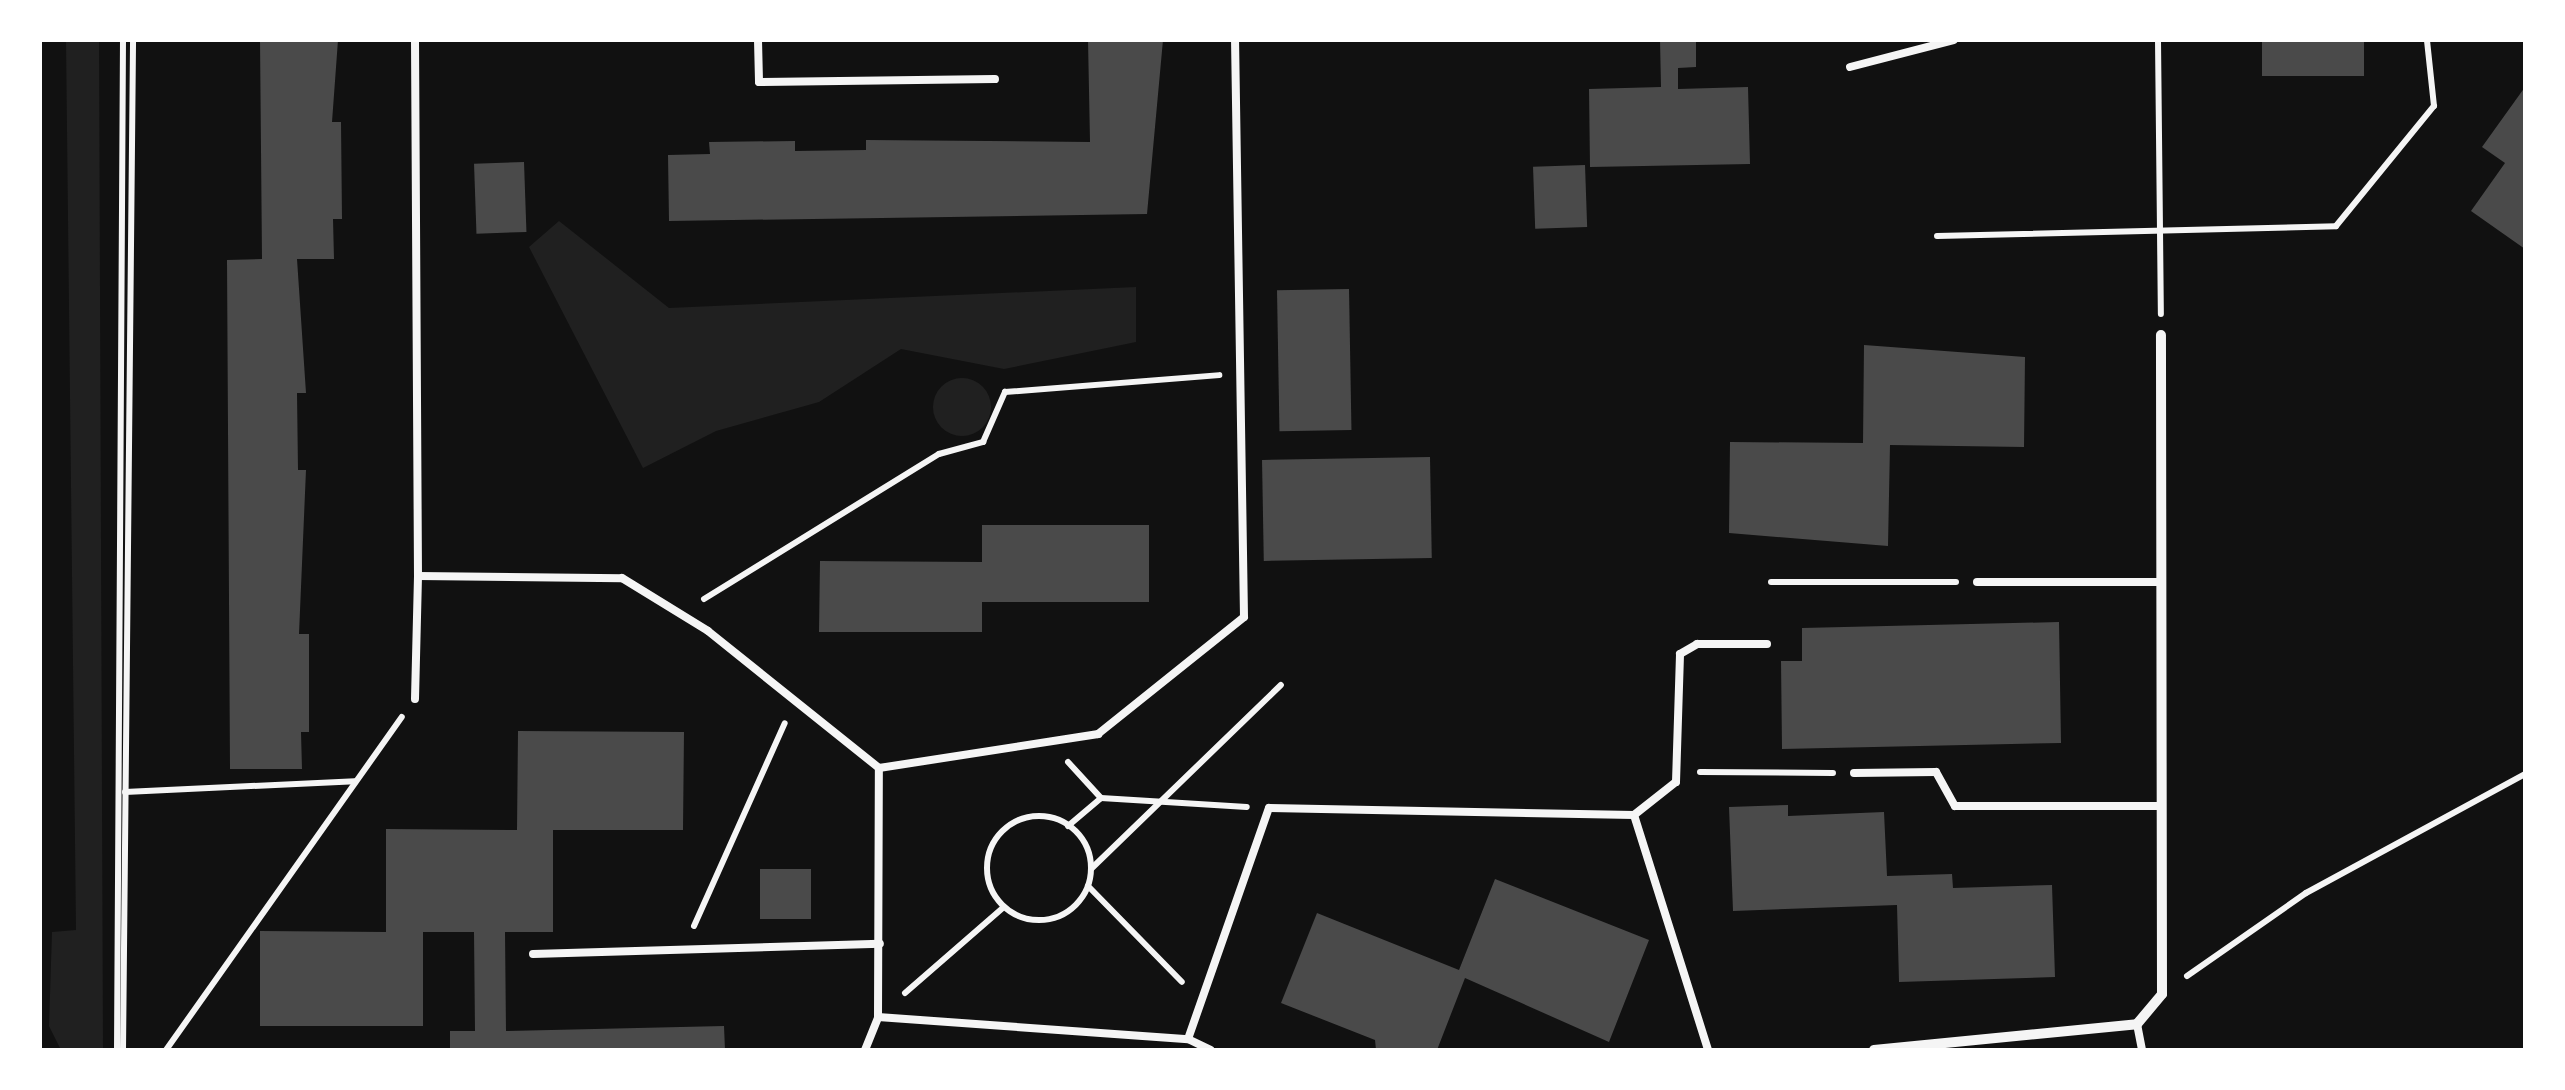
<!DOCTYPE html>
<html>
<head>
<meta charset="utf-8">
<style>
  body { margin:0 }
  #map { position:relative; width:2565px; height:1090px; overflow:hidden; background:#111; font-family:Arial,sans-serif }
  div>[style] { position:absolute }
  .green>* { inset:0; background:#202020 }
  .round { border-radius:50% }
  .building>* { inset:0; background:#4a4a4a; transform-origin:0 0 }
  .path>* { height:6px; margin:-3px; padding:0 3px; transform-origin:3px; border-radius:3px; background:#f5f5f5 }
  .path>.ring { margin:-3px; padding:0; box-sizing:content-box; background:none; border:6px solid #f5f5f5; border-radius:50% }
  .service>* { height:8px; margin:-4px; padding:0 4px; transform-origin:4px; border-radius:4px; background:#f5f5f5 }
  .minor>* { height:10px; margin:-5px; padding:0 5px; transform-origin:5px; border-radius:5px; background:#f5f5f5 }
  span { translate:-50% -50%; white-space:nowrap; text-align:center; line-height:1.15; -webkit-text-stroke:8px #fff; paint-order:stroke }
  .frame { position:absolute; inset:0; border:42px solid #fff; pointer-events:none }
</style>
</head>
<body>
<div id="map">
  <div class="green">
    <i style="clip-path:polygon(66px 40px,99px 40px,103px 1050px,61px 1050px,49px 1026px,52px 932px,76px 930px)"></i>
    <i style="clip-path:polygon(559px 221px,669px 308px,1136px 287px,1136px 342px,1004px 369px,901px 349px,819px 402px,716px 431px,643px 468px,529px 247px)"></i>
    <i class="round" style="left:933px;top:378px;width:58px;height:58px"></i>
  </div>
  <div class="building">
    <i style="clip-path:polygon(260px 40px,338px 40px,332px 122px,341px 122px,342px 219px,333px 219px,334px 259px,297px 259px,306px 393px,297px 393px,298px 470px,306px 470px,299px 634px,309px 634px,309px 732px,301px 732px,302px 769px,230px 769px,227px 260px,262px 259px)"></i>
    <i style="clip-path:polygon(1088px 40px,1163px 40px,1147px 214px,669px 221px,668px 155px,710px 154px,709px 142px,795px 141px,795px 151px,866px 150px,866px 140px,1090px 142px)"></i>
    <i style="clip-path:polygon(1660px 40px,1696px 40px,1696px 67px,1678px 68px,1678px 89px,1748px 87px,1750px 164px,1590px 167px,1589px 89px,1661px 87px)"></i>
    <i style="left:2262px;top:40px;width:102px;height:36px"></i>
    <i style="clip-path:polygon(2525px 87px,2525px 249px,2471px 211px,2505px 163px,2482px 147px)"></i>
    <i style="left:524px;top:162px;width:70px;height:50px;rotate:88deg"></i>
    <i style="left:1585px;top:165px;width:62px;height:52px;rotate:88deg"></i>
    <i style="left:1349px;top:289px;width:141px;height:72px;rotate:89deg"></i>
    <i style="clip-path:polygon(1864px 345px,2025px 357px,2024px 447px,1890px 445px,1888px 546px,1729px 533px,1730px 442px,1863px 443px)"></i>
    <i style="left:1430px;top:457px;width:101px;height:168px;rotate:89deg"></i>
    <i style="clip-path:polygon(982px 525px,1149px 525px,1149px 602px,982px 602px,982px 632px,819px 632px,820px 561px,982px 562px)"></i>
    <i style="clip-path:polygon(2059px 622px,2061px 743px,1782px 749px,1781px 661px,1802px 661px,1802px 628px)"></i>
    <i style="clip-path:polygon(518px 731px,684px 732px,683px 830px,553px 830px,553px 932px,505px 932px,506px 1031px,724px 1026px,725px 1050px,450px 1050px,450px 1031px,475px 1031px,474px 932px,423px 932px,423px 1026px,260px 1026px,260px 931px,386px 932px,386px 829px,517px 830px)"></i>
    <i style="clip-path:polygon(1788px 805px,1788px 816px,1884px 812px,1887px 876px,1952px 874px,1953px 888px,2052px 885px,2055px 977px,1899px 982px,1897px 905px,1733px 911px,1729px 807px)"></i>
    <i style="left:760px;top:869px;width:51px;height:50px"></i>
    <i style="clip-path:polygon(1495px 879px,1649px 940px,1609px 1042px,1465px 978px,1437px 1050px,1376px 1050px,1375px 1040px,1281px 1003px,1317px 913px,1459px 970px)"></i>
  </div>
  <div class="path">
    <i style="left:2158px;top:40px;width:274px;rotate:89.4deg"></i>
    <i style="left:1937px;top:236px;width:399px;rotate:-1.4deg"></i>
    <i style="left:2336px;top:226px;width:155px;rotate:-50.8deg"></i>
    <i style="left:2434px;top:106px;width:66px;rotate:-96.1deg"></i>
    <i style="left:1771px;top:582px;width:185px"></i>
    <i style="left:704px;top:599px;width:276px;rotate:-31.7deg"></i>
    <i style="left:939px;top:454px;width:46px;rotate:-15.3deg"></i>
    <i style="left:983px;top:442px;width:55px;rotate:-66.3deg"></i>
    <i style="left:1005px;top:392px;width:215px;rotate:-4.5deg"></i>
    <i style="left:1068px;top:762px;width:49px;rotate:47.5deg"></i>
    <i style="left:1700px;top:772px;width:133px;rotate:0.4deg"></i>
    <i style="left:125px;top:792px;width:230px;rotate:-2.7deg"></i>
    <i class="ring" style="left:987px;top:816px;width:98px;height:98px"></i>
    <i style="left:1068px;top:826px;width:43px;rotate:-40.3deg"></i>
    <i style="left:1101px;top:798px;width:146px;rotate:3.5deg"></i>
    <i style="left:1092px;top:868px;width:263px;rotate:-44.1deg"></i>
    <i style="left:1088px;top:886px;width:134px;rotate:45.6deg"></i>
    <i style="left:694px;top:926px;width:222px;rotate:-65.9deg"></i>
    <i style="left:2187px;top:976px;width:145px;rotate:-34.9deg"></i>
    <i style="left:2306px;top:893px;width:249px;rotate:-28.5deg"></i>
    <i style="left:905px;top:993px;width:131px;rotate:-41deg"></i>
    <i style="left:117px;top:1050px;width:1010px;rotate:-89.66deg"></i>
    <i style="left:123px;top:1050px;width:1010px;rotate:-89.43deg"></i>
    <i style="left:166px;top:1050px;width:408px;rotate:-54.7deg"></i>
  </div>
  <div class="service">
    <i style="left:415px;top:40px;width:536px;rotate:89.68deg"></i>
    <i style="left:418px;top:576px;width:204px;rotate:0.6deg"></i>
    <i style="left:622px;top:578px;width:101px;rotate:31.6deg"></i>
    <i style="left:708px;top:631px;width:219px;rotate:38.7deg"></i>
    <i style="left:758px;top:40px;width:42px;rotate:88.6deg"></i>
    <i style="left:759px;top:82px;width:236px;rotate:-0.7deg"></i>
    <i style="left:1850px;top:67px;width:107px;rotate:-14.6deg"></i>
    <i style="left:1977px;top:582px;width:185px"></i>
    <i style="left:415px;top:699px;width:123px;rotate:-88.6deg"></i>
    <i style="left:1854px;top:773px;width:82px;rotate:-0.7deg"></i>
    <i style="left:1936px;top:772px;width:39px;rotate:61deg"></i>
    <i style="left:1955px;top:806px;width:207px"></i>
    <i style="left:1634px;top:815px;width:53px;rotate:-38.2deg"></i>
    <i style="left:1676px;top:782px;width:128px;rotate:-88.2deg"></i>
    <i style="left:1680px;top:654px;width:20px;rotate:-30deg"></i>
    <i style="left:1697px;top:644px;width:70px"></i>
    <i style="left:533px;top:954px;width:347px;rotate:-1.7deg"></i>
    <i style="left:878px;top:1017px;width:249px;rotate:-89.8deg"></i>
    <i style="left:879px;top:768px;width:222px;rotate:-8.8deg"></i>
    <i style="left:1098px;top:734px;width:187px;rotate:-38.7deg"></i>
    <i style="left:1244px;top:617px;width:577px;rotate:-90.89deg"></i>
    <i style="left:2137px;top:1024px;width:26px;rotate:79deg"></i>
    <i style="left:1188px;top:1039px;width:25px;rotate:26deg"></i>
    <i style="left:865px;top:1050px;width:35px;rotate:-68deg"></i>
    <i style="left:878px;top:1017px;width:311px;rotate:4.1deg"></i>
    <i style="left:1188px;top:1039px;width:245px;rotate:-70.7deg"></i>
    <i style="left:1269px;top:808px;width:365px;rotate:1.1deg"></i>
    <i style="left:1634px;top:815px;width:246px;rotate:72.5deg"></i>
  </div>
  <div class="minor">
    <i style="left:1874px;top:1050px;width:264px;rotate:-5.6deg"></i>
    <i style="left:2137px;top:1024px;width:39px;rotate:-50deg"></i>
    <i style="left:2162px;top:994px;width:659px;rotate:-90.09deg"></i>
  </div>
  <div class="frame"></div>
</div>
</body>
</html>
